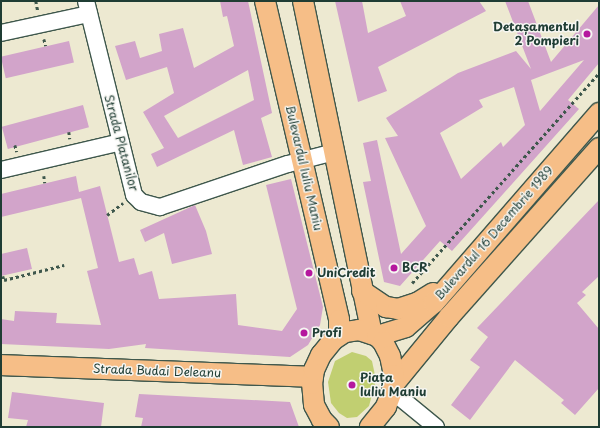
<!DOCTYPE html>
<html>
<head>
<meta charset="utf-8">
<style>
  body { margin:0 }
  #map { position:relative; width:600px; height:428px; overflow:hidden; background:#ede9d1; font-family:"Playpen Sans",sans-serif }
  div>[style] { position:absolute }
  .green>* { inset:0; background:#c1cf71 }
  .building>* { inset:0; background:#d2a4ca; transform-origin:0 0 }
  .path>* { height:2.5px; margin-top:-1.25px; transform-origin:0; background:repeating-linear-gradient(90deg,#3e574c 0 3px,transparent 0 6px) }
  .roads { filter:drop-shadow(1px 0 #3e574c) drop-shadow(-1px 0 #3e574c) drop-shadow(0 1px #3e574c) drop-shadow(0 -1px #3e574c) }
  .minor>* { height:16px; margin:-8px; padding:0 8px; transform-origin:8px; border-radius:8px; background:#fff }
  .major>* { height:20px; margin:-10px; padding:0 10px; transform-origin:10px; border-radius:10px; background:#f6be87 }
  .dots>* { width:11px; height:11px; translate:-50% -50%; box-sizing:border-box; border:2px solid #f6f6f2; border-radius:50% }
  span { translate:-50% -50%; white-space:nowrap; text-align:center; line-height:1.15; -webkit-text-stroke:3px #f6f6f2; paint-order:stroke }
  .poi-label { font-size:12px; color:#1f3d34; font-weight:700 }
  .right { translate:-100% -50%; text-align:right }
  .left { translate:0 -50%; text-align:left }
  .street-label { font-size:12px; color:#1f3d34 }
  .frame { position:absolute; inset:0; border:2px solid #1f3d34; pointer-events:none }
</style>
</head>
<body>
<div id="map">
  <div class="green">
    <i style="clip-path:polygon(352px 352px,366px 356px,372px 361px,376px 380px,369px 406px,357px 417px,347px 418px,339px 413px,331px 403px,328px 382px,335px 361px)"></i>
  </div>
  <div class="building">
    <i style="clip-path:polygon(evenodd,220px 1px,248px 1px,272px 113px,261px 118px,272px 157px,243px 165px,234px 130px,157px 167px,151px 154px,164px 148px,143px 112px,174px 93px,167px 67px,126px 80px,115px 46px,135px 41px,140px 58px,162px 51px,159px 34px,183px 28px,194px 68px,234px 46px,227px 16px,223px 17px,220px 1px,248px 70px,254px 100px,178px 138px,164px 116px,248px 70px)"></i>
    <i style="clip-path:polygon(335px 1px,362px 1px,368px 33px,406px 16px,400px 1px,479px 1px,486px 11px,378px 67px,387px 91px,358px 102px)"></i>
    <i style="clip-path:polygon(evenodd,505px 1px,528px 1px,551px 62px,599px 5px,599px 63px,568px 100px,579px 109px,452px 251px,440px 241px,400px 286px,384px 282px,363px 182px,371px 181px,363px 143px,377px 140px,401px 254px,426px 226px,385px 138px,398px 136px,386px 118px,458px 73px,516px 51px,531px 69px,505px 1px,584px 60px,540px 111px,531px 80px,584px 60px,505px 1px,514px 87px,525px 125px,503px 147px,501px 142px,461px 179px,440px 133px,483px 107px,479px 100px,514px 87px)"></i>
    <i style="left:69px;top:41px;width:22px;height:70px;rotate:77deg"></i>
    <i style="left:83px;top:105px;width:23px;height:84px;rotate:75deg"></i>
    <i style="clip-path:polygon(76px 176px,79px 192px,100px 186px,119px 262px,134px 258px,139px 275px,152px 271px,159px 299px,236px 294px,238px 325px,282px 331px,297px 309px,266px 185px,291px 179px,323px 307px,320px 325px,308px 345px,290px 357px,145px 348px,146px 344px,109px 349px,1px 344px,1px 319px,14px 321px,15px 311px,57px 313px,56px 323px,101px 325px,87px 271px,98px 268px,81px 198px,1px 217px,1px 194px)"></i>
    <i style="clip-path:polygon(599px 200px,599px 276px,582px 292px,586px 295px,577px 303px,599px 329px,599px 388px,575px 415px,561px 403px,564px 400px,515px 360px,470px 420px,451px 405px,480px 367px,470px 360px,488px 337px,477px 328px)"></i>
    <i style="clip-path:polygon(195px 205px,206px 231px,212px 254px,172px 264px,164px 233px,145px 242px,140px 230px)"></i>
    <i style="clip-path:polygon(27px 248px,32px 269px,1px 276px,1px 254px)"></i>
    <i style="clip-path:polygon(12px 392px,104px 403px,101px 427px,26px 427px,28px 420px,8px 418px)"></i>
    <i style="clip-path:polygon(139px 394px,290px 402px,299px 427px,141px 427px,143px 418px,135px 417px)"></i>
  </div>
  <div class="path">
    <i style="left:36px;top:1px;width:10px;rotate:79deg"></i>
    <i style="left:44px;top:39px;width:7px;rotate:74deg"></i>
    <i style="left:69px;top:132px;width:7px;rotate:82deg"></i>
    <i style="left:15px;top:145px;width:7px;rotate:74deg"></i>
    <i style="left:44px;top:176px;width:7px;rotate:82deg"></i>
    <i style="left:107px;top:215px;width:20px;rotate:-37deg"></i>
    <i style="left:3px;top:276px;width:4px;rotate:76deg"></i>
    <i style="left:4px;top:280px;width:62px;rotate:-14deg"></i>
    <i style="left:412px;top:283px;width:281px;rotate:-48.3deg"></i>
  </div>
  <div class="roads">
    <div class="minor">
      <i style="left:86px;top:1px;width:200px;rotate:76.1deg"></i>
      <i style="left:134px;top:195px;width:10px;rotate:45deg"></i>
      <i style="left:141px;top:202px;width:20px;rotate:15deg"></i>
      <i style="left:160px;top:207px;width:135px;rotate:-18.6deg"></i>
      <i style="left:288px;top:164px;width:48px;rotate:-14.6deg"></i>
      <i style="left:1px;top:33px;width:90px;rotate:-12.2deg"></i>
      <i style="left:1px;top:170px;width:123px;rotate:-13.1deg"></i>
      <i style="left:392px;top:391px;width:57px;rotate:39.3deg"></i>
    </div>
    <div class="major">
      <i style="left:265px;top:1px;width:327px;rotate:76.9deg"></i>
      <i style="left:339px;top:320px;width:15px;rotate:90deg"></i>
      <i style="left:303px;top:1px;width:340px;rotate:78.3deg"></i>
      <i style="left:362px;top:291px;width:29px;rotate:34deg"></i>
      <i style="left:386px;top:307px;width:12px;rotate:9deg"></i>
      <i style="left:398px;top:309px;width:20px;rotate:-18deg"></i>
      <i style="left:417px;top:303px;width:19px;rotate:-32deg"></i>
      <i style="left:377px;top:336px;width:30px;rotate:-17deg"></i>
      <i style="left:406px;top:327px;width:37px;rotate:-41deg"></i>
      <i style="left:434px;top:303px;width:252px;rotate:-49deg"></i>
      <i style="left:1px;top:365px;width:312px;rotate:2.2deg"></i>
      <i style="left:394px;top:384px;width:87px;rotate:-50.6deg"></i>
      <i style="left:449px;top:317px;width:226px;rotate:-48.4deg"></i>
      <i style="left:329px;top:427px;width:10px;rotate:-135deg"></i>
      <i style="left:322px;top:420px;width:17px;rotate:-118deg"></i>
      <i style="left:314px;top:405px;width:21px;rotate:-95deg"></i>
      <i style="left:312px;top:384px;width:14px;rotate:-82deg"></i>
      <i style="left:314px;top:370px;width:17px;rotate:-65deg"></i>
      <i style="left:321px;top:355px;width:19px;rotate:-51deg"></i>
      <i style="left:333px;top:340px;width:14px;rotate:-34deg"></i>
      <i style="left:345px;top:332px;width:14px;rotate:-8deg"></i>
      <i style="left:359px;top:330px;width:19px;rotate:18deg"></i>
      <i style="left:377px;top:336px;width:8px;rotate:45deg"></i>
      <i style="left:383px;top:342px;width:16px;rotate:63deg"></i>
      <i style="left:390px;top:356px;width:19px;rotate:78deg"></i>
      <i style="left:394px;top:375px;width:16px;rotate:97deg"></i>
      <i style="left:392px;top:391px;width:17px;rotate:111deg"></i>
      <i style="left:386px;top:407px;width:26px;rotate:129deg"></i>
    </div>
  </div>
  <div class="dots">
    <i style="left:587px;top:34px;background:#b5179e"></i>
    <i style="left:394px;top:268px;background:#b5179e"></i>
    <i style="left:309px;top:273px;background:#b5179e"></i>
    <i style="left:304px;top:333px;background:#b5179e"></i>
    <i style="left:352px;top:385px;background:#b5179e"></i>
  </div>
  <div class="poi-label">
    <span class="right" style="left:579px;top:34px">Detașamentul<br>2 Pompieri</span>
    <span class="left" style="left:402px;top:268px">BCR</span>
    <span class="left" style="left:317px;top:273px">UniCredit</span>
    <span class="left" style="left:312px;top:333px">Profi</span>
    <span class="left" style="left:360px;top:385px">Piața<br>Iuliu Maniu</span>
  </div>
  <div class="street-label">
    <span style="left:121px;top:143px;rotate:75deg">Strada Platanilor</span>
    <span style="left:304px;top:168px;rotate:77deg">Bulevardul Iuliu Maniu</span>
    <span style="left:494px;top:233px;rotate:-49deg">Bulevardul 16 Decembrie 1989</span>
    <span style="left:157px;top:371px;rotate:2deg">Strada Budai Deleanu</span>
  </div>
  <div class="frame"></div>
</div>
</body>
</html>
